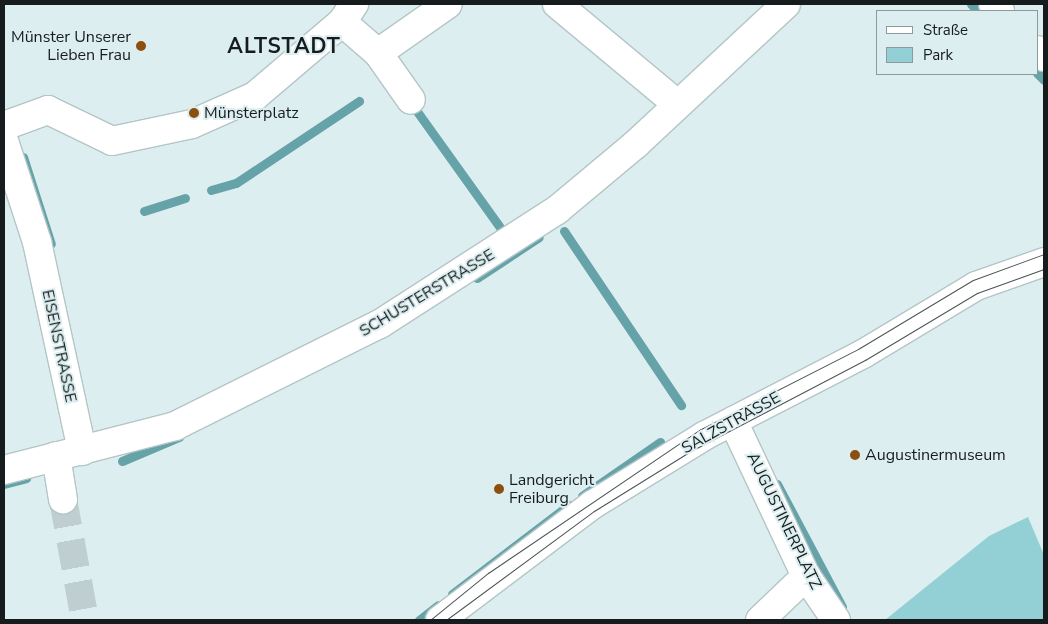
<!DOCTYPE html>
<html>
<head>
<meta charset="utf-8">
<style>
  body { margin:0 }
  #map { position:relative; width:1048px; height:624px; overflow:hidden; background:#ddeef0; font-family:"Nunito Sans",sans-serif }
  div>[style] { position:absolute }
  .green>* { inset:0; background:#92d0d5 }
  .stream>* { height:9px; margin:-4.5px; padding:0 4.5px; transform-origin:4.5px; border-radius:4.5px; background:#66a3a8 }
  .minor-tunnel>* { height:28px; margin-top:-14px; transform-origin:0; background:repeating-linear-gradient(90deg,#bfced0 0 28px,transparent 0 42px) }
  .roads { filter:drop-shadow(1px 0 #b4c5c6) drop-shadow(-1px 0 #b4c5c6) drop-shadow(0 1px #b4c5c6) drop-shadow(0 -1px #b4c5c6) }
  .minor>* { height:28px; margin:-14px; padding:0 14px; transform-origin:14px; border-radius:14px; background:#fff }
  .tram>* { height:1px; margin:-0.5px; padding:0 0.5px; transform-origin:0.5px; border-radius:0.5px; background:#4b5455 }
  .dots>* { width:14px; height:14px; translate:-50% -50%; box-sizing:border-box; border:2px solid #ddeef0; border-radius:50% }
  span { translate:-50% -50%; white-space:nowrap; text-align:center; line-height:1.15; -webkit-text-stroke:4px #ddeef0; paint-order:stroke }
  .poi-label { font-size:16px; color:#161c1d }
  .right { translate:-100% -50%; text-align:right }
  .left { translate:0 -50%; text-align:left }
  .street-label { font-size:16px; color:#161c1d }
  .district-label { font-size:21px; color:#161c1d; font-weight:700; letter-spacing:1px }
  .frame { position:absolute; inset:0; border:5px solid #161c1d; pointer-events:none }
  .legend { position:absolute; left:876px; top:10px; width:162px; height:65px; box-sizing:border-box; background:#ddeef0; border:1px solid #8d9a9c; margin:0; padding:6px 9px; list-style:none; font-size:15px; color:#161c1d }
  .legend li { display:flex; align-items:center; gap:10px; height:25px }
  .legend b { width:25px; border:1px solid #8d9a9c }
</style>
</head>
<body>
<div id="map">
  <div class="green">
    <i style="clip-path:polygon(1028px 517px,1044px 555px,1044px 620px,885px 620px,989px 536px)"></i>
  </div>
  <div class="stream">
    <i style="left:971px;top:4px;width:10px;rotate:45deg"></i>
    <i style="left:1037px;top:73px;width:10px;rotate:45deg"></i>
    <i style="left:411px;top:103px;width:160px;rotate:54.4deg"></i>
    <i style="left:23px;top:157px;width:91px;rotate:72.2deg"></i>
    <i style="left:211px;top:190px;width:26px;rotate:-16deg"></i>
    <i style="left:236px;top:183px;width:148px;rotate:-33.7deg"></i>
    <i style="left:144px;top:211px;width:43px;rotate:-17.6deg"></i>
    <i style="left:564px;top:231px;width:210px;rotate:56.1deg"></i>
    <i style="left:477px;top:278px;width:74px;rotate:-33.5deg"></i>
    <i style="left:122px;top:461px;width:62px;rotate:-22.8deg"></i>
    <i style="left:4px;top:484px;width:23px;rotate:-15deg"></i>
    <i style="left:777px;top:484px;width:139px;rotate:62.1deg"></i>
    <i style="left:582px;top:496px;width:95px;rotate:-34.7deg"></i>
    <i style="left:452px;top:594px;width:147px;rotate:-37.3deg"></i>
    <i style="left:419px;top:620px;width:24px;rotate:-38deg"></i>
  </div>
  <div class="minor-tunnel">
    <i style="left:63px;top:499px;width:123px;rotate:79.7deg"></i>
  </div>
  <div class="roads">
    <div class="minor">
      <i style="left:557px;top:4px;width:156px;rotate:39.8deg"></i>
      <i style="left:993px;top:4px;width:10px;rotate:45deg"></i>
      <i style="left:342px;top:22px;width:48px;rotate:40.7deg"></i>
      <i style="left:378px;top:53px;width:57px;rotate:54.9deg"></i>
      <i style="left:1037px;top:50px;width:10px;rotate:45deg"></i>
      <i style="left:378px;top:53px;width:85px;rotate:-35deg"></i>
      <i style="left:4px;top:126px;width:47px;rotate:-20deg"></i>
      <i style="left:48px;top:110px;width:71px;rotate:25.8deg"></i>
      <i style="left:112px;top:141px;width:82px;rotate:-12deg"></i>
      <i style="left:192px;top:124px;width:69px;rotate:-24deg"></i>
      <i style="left:255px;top:96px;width:114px;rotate:-40.4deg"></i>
      <i style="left:342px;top:22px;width:22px;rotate:-56deg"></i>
      <i style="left:4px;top:141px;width:106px;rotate:71.9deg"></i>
      <i style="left:37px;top:242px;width:214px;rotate:77.8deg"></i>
      <i style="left:733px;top:421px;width:171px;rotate:64.8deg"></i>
      <i style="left:806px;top:576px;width:53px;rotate:55.7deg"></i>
      <i style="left:56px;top:456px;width:44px;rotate:80.8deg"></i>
      <i style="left:4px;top:470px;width:177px;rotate:-14.4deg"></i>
      <i style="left:175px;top:426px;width:229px;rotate:-26.5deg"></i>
      <i style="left:380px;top:324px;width:211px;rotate:-32.8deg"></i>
      <i style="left:557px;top:210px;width:103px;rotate:-39.9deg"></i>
      <i style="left:636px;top:144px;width:205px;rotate:-43deg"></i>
      <i style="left:440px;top:620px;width:191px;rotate:-37.1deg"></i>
      <i style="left:592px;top:505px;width:132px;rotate:-31.6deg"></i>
      <i style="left:704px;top:436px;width:179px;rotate:-27.3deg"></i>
      <i style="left:863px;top:354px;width:132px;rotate:-31deg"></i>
      <i style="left:976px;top:286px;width:72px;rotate:-19.4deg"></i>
      <i style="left:760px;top:620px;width:64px;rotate:-43.7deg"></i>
    </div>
  </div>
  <div class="tram">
    <i style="left:430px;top:620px;width:75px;rotate:-39deg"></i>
    <i style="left:488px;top:573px;width:257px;rotate:-34.1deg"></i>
    <i style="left:701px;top:429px;width:176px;rotate:-27deg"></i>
    <i style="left:858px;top:349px;width:134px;rotate:-31deg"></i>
    <i style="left:973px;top:280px;width:76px;rotate:-20.1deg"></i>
    <i style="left:446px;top:620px;width:184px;rotate:-36.4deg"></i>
    <i style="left:594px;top:511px;width:112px;rotate:-31.8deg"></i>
    <i style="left:689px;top:452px;width:199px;rotate:-27.6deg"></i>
    <i style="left:865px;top:360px;width:131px;rotate:-30.9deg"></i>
    <i style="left:977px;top:293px;width:71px;rotate:-19.7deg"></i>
  </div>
  <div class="dots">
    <i style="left:141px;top:46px;background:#8c4f10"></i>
    <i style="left:194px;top:113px;background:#8c4f10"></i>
    <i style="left:855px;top:455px;background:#8c4f10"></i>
    <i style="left:499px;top:489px;background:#8c4f10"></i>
  </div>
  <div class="poi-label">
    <span class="right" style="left:131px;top:46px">Münster Unserer<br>Lieben Frau</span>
    <span class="left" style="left:204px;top:113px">Münsterplatz</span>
    <span class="left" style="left:865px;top:455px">Augustinermuseum</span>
    <span class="left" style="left:509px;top:489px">Landgericht<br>Freiburg</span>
  </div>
  <div class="street-label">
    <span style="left:427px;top:293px;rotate:-31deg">SCHUSTERSTRASSE</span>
    <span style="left:59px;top:346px;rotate:78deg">EISENSTRASSE</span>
    <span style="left:731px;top:423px;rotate:-29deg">SALZSTRASSE</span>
    <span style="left:784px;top:521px;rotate:64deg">AUGUSTINERPLATZ</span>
  </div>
  <div class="district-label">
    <span style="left:284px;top:46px">ALTSTADT</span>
  </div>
  <div class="frame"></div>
  <ul class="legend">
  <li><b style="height:6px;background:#fff"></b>Straße</li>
  <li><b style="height:14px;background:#92d0d5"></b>Park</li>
  </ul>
</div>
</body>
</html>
